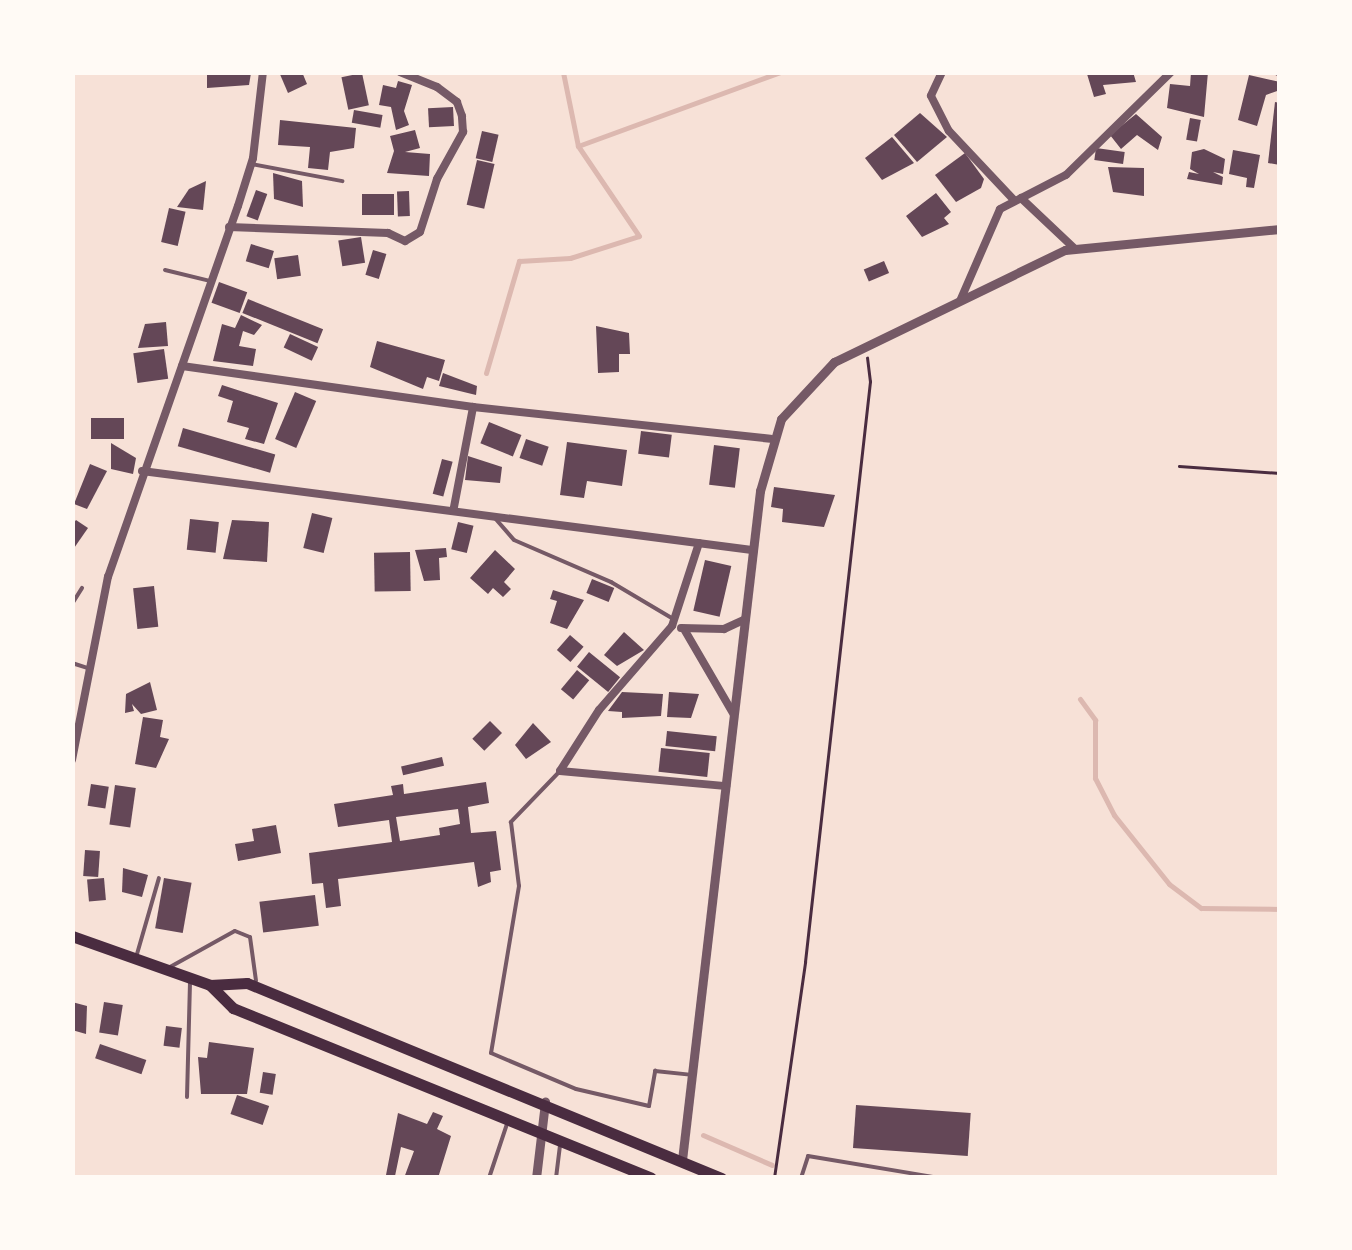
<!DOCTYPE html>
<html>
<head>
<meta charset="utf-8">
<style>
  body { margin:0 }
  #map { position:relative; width:1352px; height:1250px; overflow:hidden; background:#f7e1d7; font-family:"Nunito Sans",sans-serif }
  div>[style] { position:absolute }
  .stream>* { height:5px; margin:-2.5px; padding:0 2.5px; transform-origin:2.5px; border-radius:2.5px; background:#dcb8b0 }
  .building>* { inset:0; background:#644757; transform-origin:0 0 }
  .path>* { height:2.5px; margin:-1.25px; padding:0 1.25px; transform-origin:1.25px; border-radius:1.25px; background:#4a2c40 }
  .service>* { height:4px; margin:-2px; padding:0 2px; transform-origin:2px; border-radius:2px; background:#755966 }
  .minor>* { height:8px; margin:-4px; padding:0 4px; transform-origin:4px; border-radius:4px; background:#755966 }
  .tertiary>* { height:9px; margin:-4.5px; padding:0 4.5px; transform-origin:4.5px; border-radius:4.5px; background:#755966 }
  .primary>* { height:11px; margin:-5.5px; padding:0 5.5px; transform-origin:5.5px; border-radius:5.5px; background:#4a2c40 }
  span { translate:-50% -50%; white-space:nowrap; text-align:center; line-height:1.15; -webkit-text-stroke:9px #fffaf5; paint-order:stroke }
  .frame { position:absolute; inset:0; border:75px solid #fffaf5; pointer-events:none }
</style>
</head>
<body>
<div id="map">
  <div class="stream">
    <i style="left:578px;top:146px;width:215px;rotate:-20.1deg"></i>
    <i style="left:486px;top:373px;width:117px;rotate:-73.6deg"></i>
    <i style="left:519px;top:261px;width:51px;rotate:-3.4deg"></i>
    <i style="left:570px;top:258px;width:72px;rotate:-17.7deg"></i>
    <i style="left:639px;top:236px;width:109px;rotate:-124.1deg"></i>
    <i style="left:578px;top:146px;width:76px;rotate:-101.5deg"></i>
    <i style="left:1080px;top:699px;width:26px;rotate:54deg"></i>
    <i style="left:1095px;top:720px;width:58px;rotate:90deg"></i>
    <i style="left:1095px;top:778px;width:42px;rotate:62.8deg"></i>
    <i style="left:1114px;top:815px;width:88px;rotate:51.4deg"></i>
    <i style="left:1169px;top:884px;width:40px;rotate:37deg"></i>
    <i style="left:1201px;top:908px;width:79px;rotate:0.7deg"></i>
    <i style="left:703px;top:1135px;width:75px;rotate:23.5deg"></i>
  </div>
  <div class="building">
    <i style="clip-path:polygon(243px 72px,251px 73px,249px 85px,207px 88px,207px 75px)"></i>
    <i style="clip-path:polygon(279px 72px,302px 72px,307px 84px,288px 93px)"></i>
    <i style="clip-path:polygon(1133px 72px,1136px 82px,1103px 85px,1106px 94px,1094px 97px,1087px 74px)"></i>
    <i style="clip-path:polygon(1191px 72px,1208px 72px,1204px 117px,1167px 108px,1170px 84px,1190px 86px)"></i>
    <i style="left:362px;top:73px;width:33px;height:21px;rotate:78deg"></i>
    <i style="clip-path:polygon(1249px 75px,1280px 82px,1280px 90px,1266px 95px,1257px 126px,1238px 120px)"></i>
    <i style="clip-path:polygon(398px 81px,412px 85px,404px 111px,409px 125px,396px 130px,391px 107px,379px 105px,383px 85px,396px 88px)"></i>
    <i style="clip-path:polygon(1275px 102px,1280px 103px,1280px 165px,1268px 163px)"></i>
    <i style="left:453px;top:107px;width:19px;height:25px;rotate:87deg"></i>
    <i style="left:354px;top:110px;width:29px;height:13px;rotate:10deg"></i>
    <i style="clip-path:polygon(920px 113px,947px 137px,917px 162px,894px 135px)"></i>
    <i style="clip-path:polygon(1136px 114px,1162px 137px,1158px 150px,1137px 135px,1121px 149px,1110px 135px)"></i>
    <i style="left:1190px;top:118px;width:11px;height:22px;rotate:10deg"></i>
    <i style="clip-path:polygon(280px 120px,356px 128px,354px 148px,330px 152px,328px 170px,308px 168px,310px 147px,278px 145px)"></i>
    <i style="clip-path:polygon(415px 130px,420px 148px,405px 152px,430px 154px,429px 176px,387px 173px,394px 151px,390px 136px)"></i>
    <i style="left:482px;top:131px;width:17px;height:28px;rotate:13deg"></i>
    <i style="clip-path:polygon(892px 137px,914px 163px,882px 180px,865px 158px)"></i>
    <i style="left:1096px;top:148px;width:29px;height:12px;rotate:8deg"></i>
    <i style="clip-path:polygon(1204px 149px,1225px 159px,1223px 174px,1213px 172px,1223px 177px,1222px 185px,1187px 179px,1189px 172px,1199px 174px,1190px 169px,1192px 152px)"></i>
    <i style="clip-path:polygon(1233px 150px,1260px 155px,1254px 188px,1246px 187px,1247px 178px,1229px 174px)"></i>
    <i style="clip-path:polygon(965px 153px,984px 179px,981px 188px,956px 202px,935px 175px)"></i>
    <i style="left:477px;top:160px;width:18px;height:46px;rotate:13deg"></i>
    <i style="clip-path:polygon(1108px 167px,1144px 168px,1144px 196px,1113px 192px)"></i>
    <i style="clip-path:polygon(273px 173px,302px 181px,303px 207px,274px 199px)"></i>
    <i style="clip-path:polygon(206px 181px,203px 210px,177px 207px,189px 189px)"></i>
    <i style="left:256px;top:190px;width:12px;height:28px;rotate:20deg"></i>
    <i style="left:409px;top:191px;width:25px;height:12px;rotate:88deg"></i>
    <i style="clip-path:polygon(936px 193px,951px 212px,944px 218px,949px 224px,922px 237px,906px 216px)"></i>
    <i style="left:394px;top:194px;width:21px;height:32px;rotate:90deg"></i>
    <i style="left:169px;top:208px;width:17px;height:35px;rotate:13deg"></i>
    <i style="left:361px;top:237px;width:26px;height:23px;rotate:81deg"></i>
    <i style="left:251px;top:244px;width:24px;height:18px;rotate:17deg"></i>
    <i style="left:373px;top:250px;width:14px;height:26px;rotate:17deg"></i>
    <i style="left:298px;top:255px;width:21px;height:24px;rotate:82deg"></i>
    <i style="left:884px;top:261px;width:13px;height:22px;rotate:67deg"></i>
    <i style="left:219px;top:282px;width:30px;height:22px;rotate:20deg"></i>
    <i style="left:248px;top:299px;width:81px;height:15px;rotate:22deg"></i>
    <i style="clip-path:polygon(241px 315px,262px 325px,254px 335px,243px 331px,239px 346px,256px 349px,253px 366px,213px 361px,222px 324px,235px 328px)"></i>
    <i style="clip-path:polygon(166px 322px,168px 346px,138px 348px,145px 324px)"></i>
    <i style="clip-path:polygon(596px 326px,629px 333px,630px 354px,619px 354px,619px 372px,598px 373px)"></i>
    <i style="left:290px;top:334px;width:31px;height:15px;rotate:25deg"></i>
    <i style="clip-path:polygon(377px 341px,445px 360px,439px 381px,427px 377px,423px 389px,370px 367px)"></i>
    <i style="left:164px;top:349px;width:30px;height:31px;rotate:82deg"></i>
    <i style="clip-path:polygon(443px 373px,477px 386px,476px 395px,439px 386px)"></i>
    <i style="clip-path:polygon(222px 385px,278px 403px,264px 444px,245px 439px,249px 428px,227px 422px,233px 401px,218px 396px)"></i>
    <i style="left:295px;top:392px;width:23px;height:51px;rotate:23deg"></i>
    <i style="left:91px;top:418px;width:33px;height:21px"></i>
    <i style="left:489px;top:422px;width:35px;height:23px;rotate:22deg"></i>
    <i style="left:183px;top:428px;width:96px;height:19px;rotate:16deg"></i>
    <i style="left:641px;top:431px;width:31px;height:23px;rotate:7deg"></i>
    <i style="left:526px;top:439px;width:24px;height:20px;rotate:19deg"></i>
    <i style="clip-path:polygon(567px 442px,627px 450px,622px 486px,587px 481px,584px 498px,560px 495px)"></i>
    <i style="clip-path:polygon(111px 443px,136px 458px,133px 474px,111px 469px)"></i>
    <i style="left:714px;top:445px;width:26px;height:40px;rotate:7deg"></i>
    <i style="clip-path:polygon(468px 456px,502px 467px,500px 483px,465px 480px)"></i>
    <i style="left:442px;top:459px;width:11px;height:36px;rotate:15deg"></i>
    <i style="clip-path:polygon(90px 464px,107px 471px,87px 509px,74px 504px)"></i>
    <i style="clip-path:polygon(774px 487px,835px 495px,824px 527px,782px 522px,783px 509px,771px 507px)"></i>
    <i style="left:312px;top:513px;width:21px;height:36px;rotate:14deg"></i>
    <i style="left:190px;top:519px;width:29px;height:31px;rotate:6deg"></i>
    <i style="clip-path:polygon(76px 520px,88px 528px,72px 551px,72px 525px)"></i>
    <i style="clip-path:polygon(232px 520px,269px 522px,267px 562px,223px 559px)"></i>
    <i style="left:458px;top:522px;width:16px;height:28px;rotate:14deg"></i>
    <i style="clip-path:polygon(446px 548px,447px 557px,439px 558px,440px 580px,424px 581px,415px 550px)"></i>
    <i style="clip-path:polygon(495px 550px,515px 569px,504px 582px,511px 589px,503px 597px,493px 588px,488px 594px,470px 578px)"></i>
    <i style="left:410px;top:552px;width:39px;height:36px;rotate:89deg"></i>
    <i style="left:705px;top:560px;width:27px;height:52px;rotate:13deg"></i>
    <i style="left:592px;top:579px;width:24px;height:15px;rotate:22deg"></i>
    <i style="left:154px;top:586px;width:41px;height:21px;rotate:84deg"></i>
    <i style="clip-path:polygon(553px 590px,584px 600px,567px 629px,550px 623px,557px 601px,550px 599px)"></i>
    <i style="clip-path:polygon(624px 632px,644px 650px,617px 666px,604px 655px)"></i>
    <i style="left:570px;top:635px;width:18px;height:20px;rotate:41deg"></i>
    <i style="left:589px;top:652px;width:40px;height:19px;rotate:39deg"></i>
    <i style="left:577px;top:670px;width:16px;height:25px;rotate:40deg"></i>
    <i style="clip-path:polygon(150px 682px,157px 710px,141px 714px,132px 704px,134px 711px,125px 713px,126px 694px)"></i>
    <i style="clip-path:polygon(622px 692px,663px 694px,661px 716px,622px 718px,622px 712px,608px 711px)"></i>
    <i style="clip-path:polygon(669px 692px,699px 694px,691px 718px,667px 717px)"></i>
    <i style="clip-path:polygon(143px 717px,163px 720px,160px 737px,169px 739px,156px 768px,135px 764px)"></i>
    <i style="left:490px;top:721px;width:17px;height:25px;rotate:45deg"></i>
    <i style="clip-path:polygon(533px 723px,551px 742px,526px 759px,515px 745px)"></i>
    <i style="left:667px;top:731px;width:50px;height:15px;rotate:6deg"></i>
    <i style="left:661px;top:748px;width:49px;height:24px;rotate:6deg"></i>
    <i style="left:442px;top:757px;width:9px;height:42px;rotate:77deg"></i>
    <i style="clip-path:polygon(evenodd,486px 782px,489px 803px,468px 807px,471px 833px,496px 831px,501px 870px,490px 872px,491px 882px,478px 887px,474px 862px,338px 879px,341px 906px,326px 908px,323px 883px,312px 884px,309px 853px,392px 842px,389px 820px,338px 827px,334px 804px,393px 795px,391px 786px,403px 784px,404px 794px,486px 782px,458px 809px,460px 824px,439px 828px,440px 835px,400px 841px,396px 817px,458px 809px)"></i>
    <i style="left:91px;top:784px;width:18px;height:22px;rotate:9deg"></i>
    <i style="left:115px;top:785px;width:21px;height:40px;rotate:8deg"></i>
    <i style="clip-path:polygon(276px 825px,281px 853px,238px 861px,235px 844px,254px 841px,252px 829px)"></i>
    <i style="left:85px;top:850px;width:15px;height:26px;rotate:4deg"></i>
    <i style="clip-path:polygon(123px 868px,148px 875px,142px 897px,122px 892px)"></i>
    <i style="left:104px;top:878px;width:22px;height:17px;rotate:85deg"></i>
    <i style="left:164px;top:878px;width:28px;height:51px;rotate:10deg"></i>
    <i style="left:315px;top:895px;width:31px;height:56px;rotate:83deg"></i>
    <i style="clip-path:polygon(72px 1002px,87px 1006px,86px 1034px,72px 1030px)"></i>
    <i style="left:104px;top:1002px;width:19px;height:31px;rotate:9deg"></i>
    <i style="left:166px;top:1026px;width:16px;height:20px;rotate:7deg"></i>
    <i style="clip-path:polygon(209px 1042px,254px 1048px,247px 1094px,201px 1094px,198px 1057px,207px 1058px)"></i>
    <i style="left:100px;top:1044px;width:49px;height:15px;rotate:19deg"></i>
    <i style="left:263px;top:1072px;width:13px;height:21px;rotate:9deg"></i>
    <i style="left:237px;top:1095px;width:34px;height:20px;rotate:19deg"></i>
    <i style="left:856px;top:1105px;width:115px;height:43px;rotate:4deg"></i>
    <i style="clip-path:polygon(433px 1112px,443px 1116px,437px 1129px,451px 1136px,438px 1178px,404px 1178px,414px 1151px,401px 1147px,395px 1176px,386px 1175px,398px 1113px,427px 1124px)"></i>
  </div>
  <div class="path">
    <i style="left:1179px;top:466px;width:101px;rotate:4deg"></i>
    <i style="left:774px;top:1178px;width:218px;rotate:-81.8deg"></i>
    <i style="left:805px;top:962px;width:584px;rotate:-83.61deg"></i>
    <i style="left:870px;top:382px;width:24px;rotate:-97deg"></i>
  </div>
  <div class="service">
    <i style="left:251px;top:164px;width:93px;rotate:10.6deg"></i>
    <i style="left:165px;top:270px;width:46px;rotate:13.7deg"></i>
    <i style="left:494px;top:517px;width:30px;rotate:49deg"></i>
    <i style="left:514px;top:540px;width:106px;rotate:23.4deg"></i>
    <i style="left:611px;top:582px;width:74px;rotate:30.7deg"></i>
    <i style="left:72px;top:604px;width:19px;rotate:-58deg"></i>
    <i style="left:72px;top:663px;width:16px;rotate:18deg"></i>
    <i style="left:560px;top:771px;width:71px;rotate:133.9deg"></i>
    <i style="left:511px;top:822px;width:64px;rotate:82.9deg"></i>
    <i style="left:519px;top:886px;width:169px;rotate:99.5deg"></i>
    <i style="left:491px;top:1053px;width:92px;rotate:23deg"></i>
    <i style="left:576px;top:1089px;width:75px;rotate:13.1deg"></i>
    <i style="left:649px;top:1106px;width:36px;rotate:-80deg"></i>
    <i style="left:655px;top:1071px;width:37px;rotate:6deg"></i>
    <i style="left:137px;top:954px;width:79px;rotate:-73.9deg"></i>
    <i style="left:170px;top:967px;width:74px;rotate:-29deg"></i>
    <i style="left:235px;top:931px;width:16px;rotate:22deg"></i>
    <i style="left:250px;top:937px;width:44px;rotate:82.2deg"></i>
    <i style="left:187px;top:1097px;width:114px;rotate:-88.5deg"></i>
    <i style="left:489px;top:1178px;width:57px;rotate:-71.6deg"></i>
    <i style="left:556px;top:1178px;width:33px;rotate:-83deg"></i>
    <i style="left:801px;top:1178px;width:23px;rotate:-72deg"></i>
    <i style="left:808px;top:1156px;width:128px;rotate:9.5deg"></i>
  </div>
  <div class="minor">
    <i style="left:942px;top:72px;width:26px;rotate:115deg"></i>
    <i style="left:931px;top:96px;width:39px;rotate:63deg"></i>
    <i style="left:949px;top:131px;width:95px;rotate:46.7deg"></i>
    <i style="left:1278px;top:72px;width:2px;rotate:27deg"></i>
    <i style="left:1021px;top:198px;width:73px;rotate:43.3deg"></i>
    <i style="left:229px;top:227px;width:159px;rotate:2.2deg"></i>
    <i style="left:388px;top:233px;width:19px;rotate:25deg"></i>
    <i style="left:405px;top:241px;width:17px;rotate:-31deg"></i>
    <i style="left:420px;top:232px;width:56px;rotate:-72.2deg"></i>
    <i style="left:437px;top:179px;width:54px;rotate:-61deg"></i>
    <i style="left:463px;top:132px;width:16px;rotate:-94deg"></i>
    <i style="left:462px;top:116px;width:15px;rotate:-110deg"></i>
    <i style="left:457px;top:102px;width:25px;rotate:-143deg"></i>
    <i style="left:437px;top:87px;width:40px;rotate:-158deg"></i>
    <i style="left:960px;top:301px;width:100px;rotate:-66.5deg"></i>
    <i style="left:1000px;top:209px;width:74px;rotate:-27.3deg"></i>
    <i style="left:1066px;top:175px;width:147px;rotate:-44.4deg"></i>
    <i style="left:182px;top:366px;width:294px;rotate:8deg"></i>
    <i style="left:473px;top:407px;width:299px;rotate:6.1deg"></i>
    <i style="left:142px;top:471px;width:615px;rotate:7.38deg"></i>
    <i style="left:454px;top:507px;width:102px;rotate:-79.2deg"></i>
    <i style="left:699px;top:543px;width:87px;rotate:108deg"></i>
    <i style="left:672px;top:626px;width:111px;rotate:131deg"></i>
    <i style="left:599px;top:710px;width:72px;rotate:122.6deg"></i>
    <i style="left:560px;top:771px;width:167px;rotate:5.2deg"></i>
    <i style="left:681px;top:628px;width:43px;rotate:1.3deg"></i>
    <i style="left:724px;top:629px;width:23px;rotate:-25deg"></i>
    <i style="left:684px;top:629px;width:99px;rotate:59.8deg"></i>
    <i style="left:72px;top:760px;width:187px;rotate:-78.9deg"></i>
    <i style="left:108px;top:577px;width:393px;rotate:-70.7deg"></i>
    <i style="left:238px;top:206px;width:50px;rotate:-72.6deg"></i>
    <i style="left:253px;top:158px;width:87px;rotate:-83.4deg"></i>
  </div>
  <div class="tertiary">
    <i style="left:682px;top:1160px;width:674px;rotate:-83.35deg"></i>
    <i style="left:760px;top:491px;width:75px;rotate:-73.7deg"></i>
    <i style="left:781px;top:419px;width:78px;rotate:-47.1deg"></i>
    <i style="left:834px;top:362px;width:257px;rotate:-25.9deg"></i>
    <i style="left:1065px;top:250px;width:216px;rotate:-5.6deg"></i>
    <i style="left:536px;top:1178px;width:77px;rotate:-83.2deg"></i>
  </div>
  <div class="primary">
    <i style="left:72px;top:936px;width:146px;rotate:19.5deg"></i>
    <i style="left:210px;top:985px;width:37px;rotate:-3deg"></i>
    <i style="left:247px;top:983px;width:513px;rotate:22.36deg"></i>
    <i style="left:210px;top:985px;width:33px;rotate:45deg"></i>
    <i style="left:233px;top:1008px;width:451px;rotate:22.1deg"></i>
  </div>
  <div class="frame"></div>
</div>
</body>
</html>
